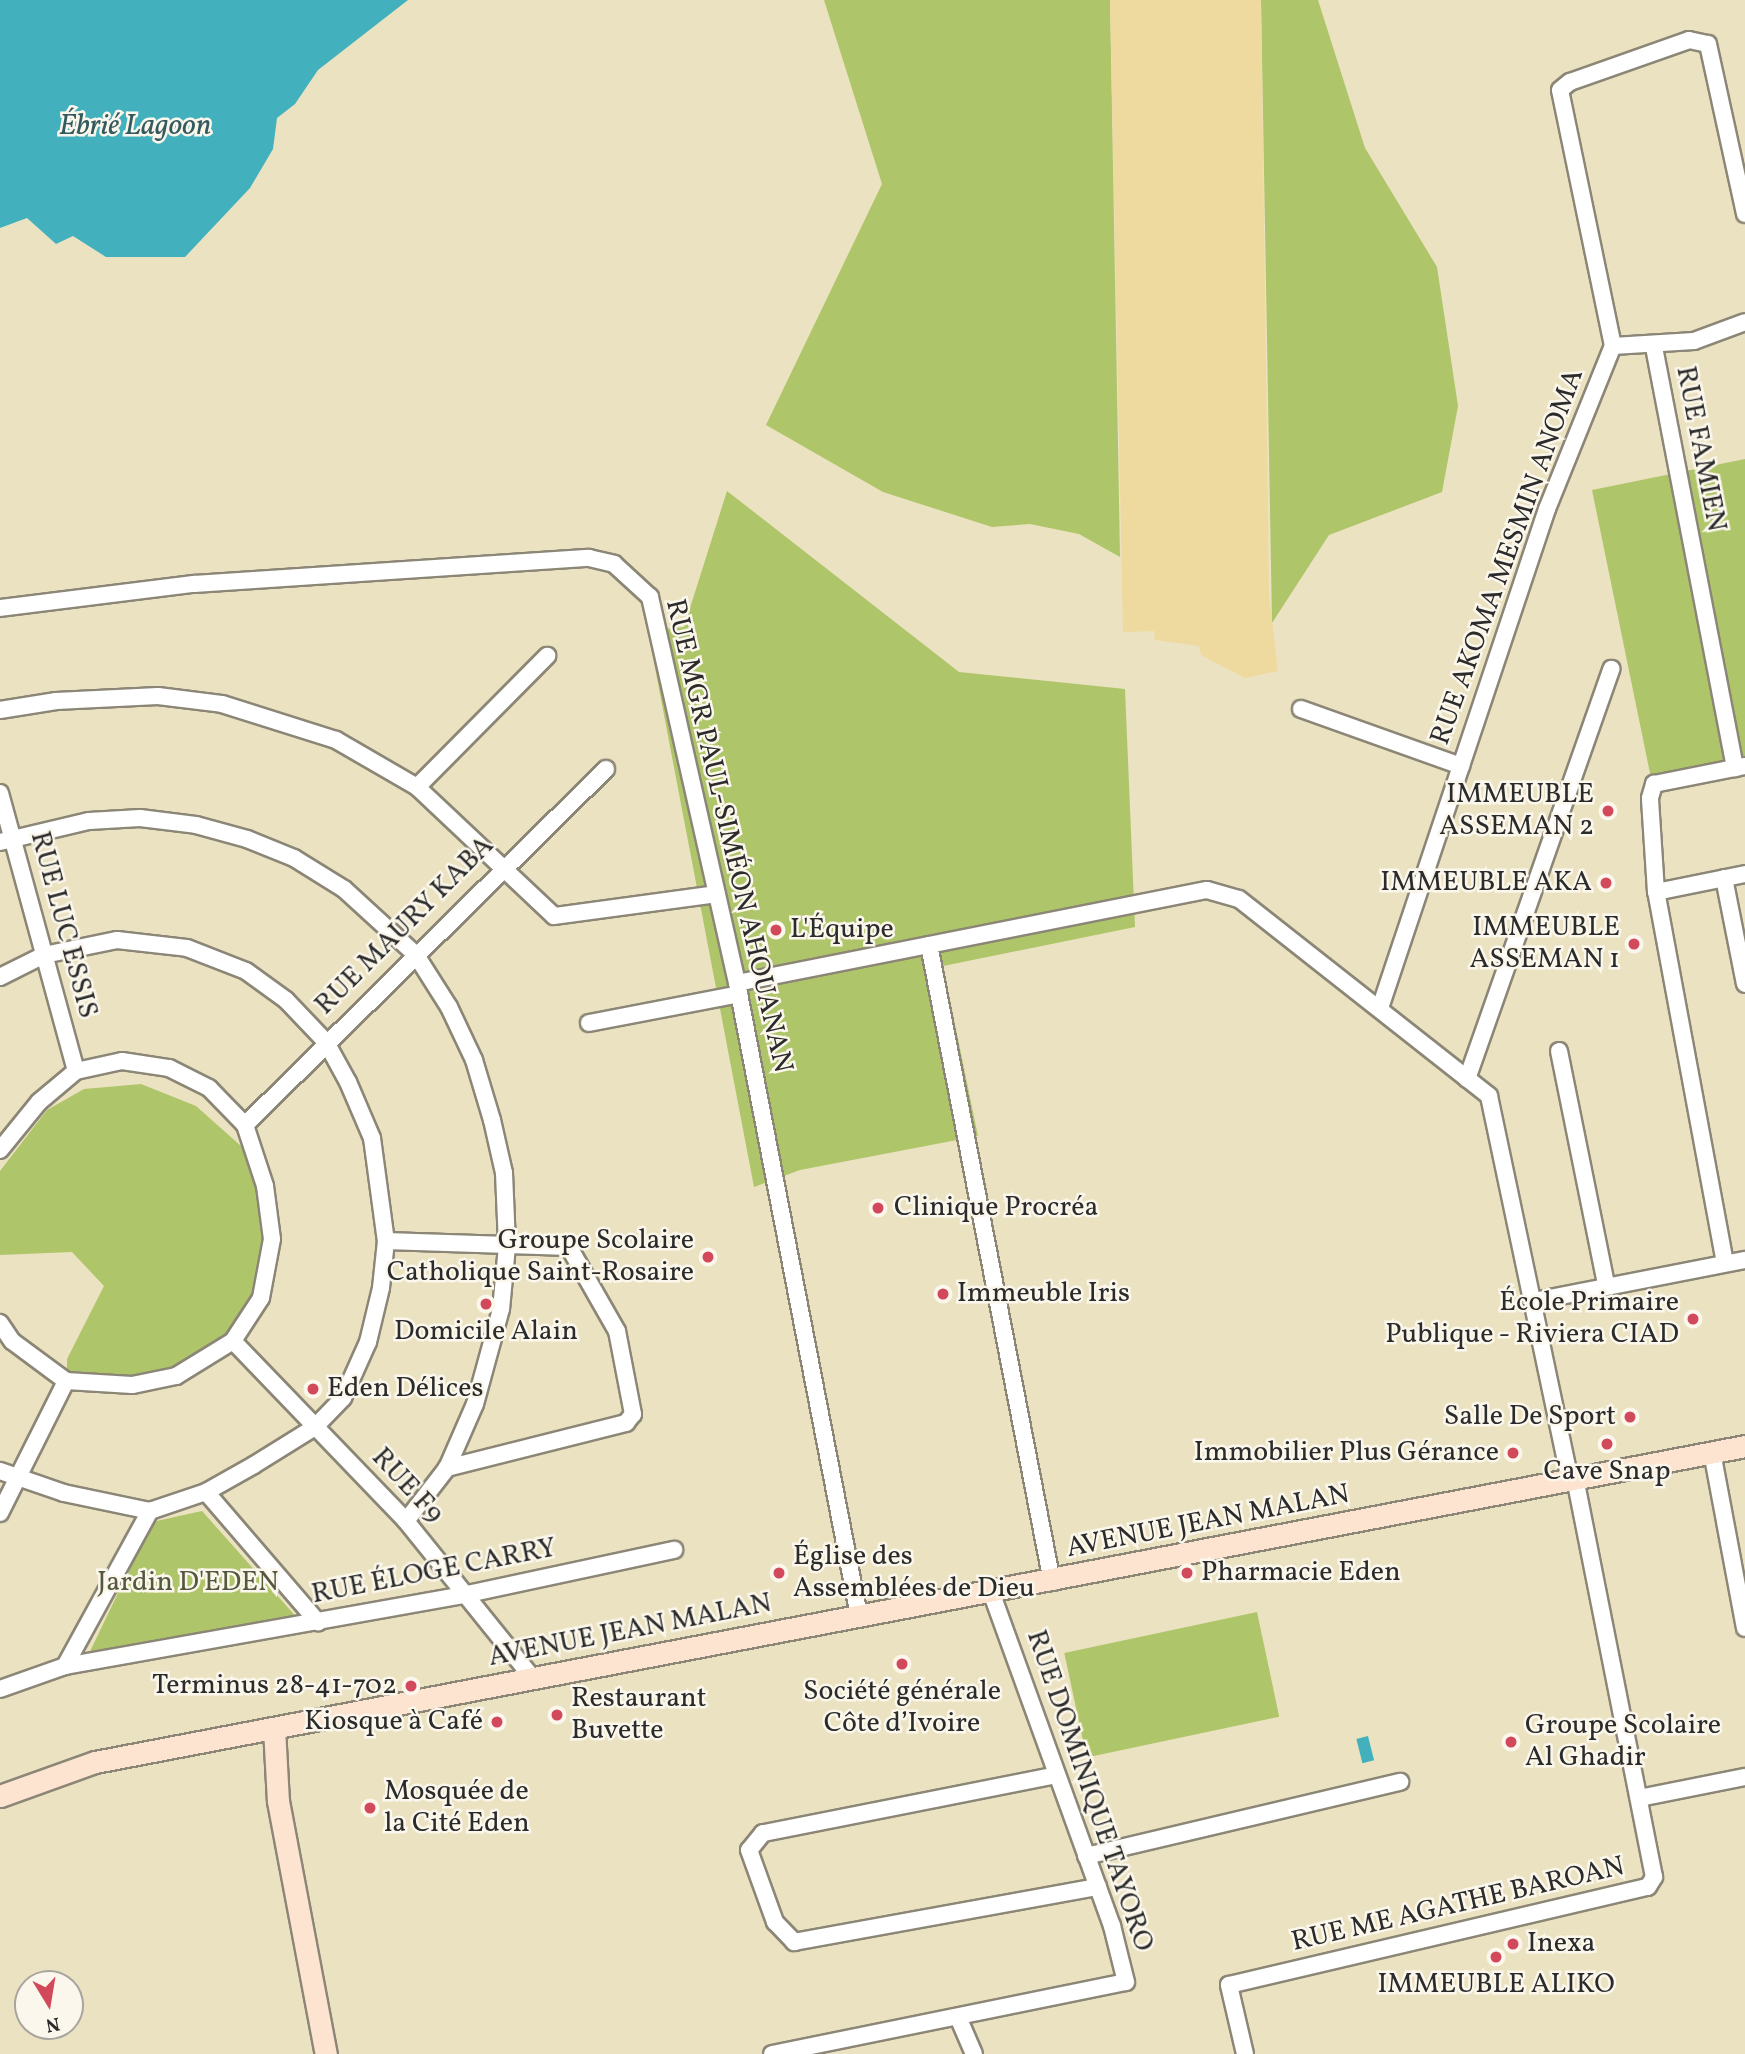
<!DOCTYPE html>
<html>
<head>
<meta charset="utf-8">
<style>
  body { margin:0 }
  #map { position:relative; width:1745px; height:2054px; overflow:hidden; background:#ebe2c1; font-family:Vollkorn,serif }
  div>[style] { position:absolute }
  .green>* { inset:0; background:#afc569; transform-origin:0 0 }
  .sand>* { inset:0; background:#eeda9e }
  .water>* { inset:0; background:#42b1bd; transform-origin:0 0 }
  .roads { filter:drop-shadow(2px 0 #8b8676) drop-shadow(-2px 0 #8b8676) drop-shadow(0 2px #8b8676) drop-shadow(0 -2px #8b8676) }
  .minor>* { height:16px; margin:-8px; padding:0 8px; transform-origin:8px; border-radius:8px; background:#fff }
  .secondary>* { height:21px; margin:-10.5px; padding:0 10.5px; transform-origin:10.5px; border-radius:10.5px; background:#fde4d0 }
  .dots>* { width:19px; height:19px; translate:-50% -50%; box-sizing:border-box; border:4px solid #fbf7ec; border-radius:50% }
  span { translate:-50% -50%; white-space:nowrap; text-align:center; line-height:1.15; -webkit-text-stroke:5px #fbf7ec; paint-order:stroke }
  .street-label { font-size:28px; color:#2b2b2b }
  .poi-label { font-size:28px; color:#2b2b2b }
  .right { translate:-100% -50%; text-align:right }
  .left { translate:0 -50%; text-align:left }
  .park-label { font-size:28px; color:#53593e }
  .water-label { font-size:30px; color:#335a5e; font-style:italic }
  .north { position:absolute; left:14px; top:1970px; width:70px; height:70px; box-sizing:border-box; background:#fbf7ec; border:2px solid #a8a59f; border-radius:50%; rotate:169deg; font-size:19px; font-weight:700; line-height:28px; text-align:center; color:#2b2b2b }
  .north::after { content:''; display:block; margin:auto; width:24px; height:32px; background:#d1495b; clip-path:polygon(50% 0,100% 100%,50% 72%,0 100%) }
</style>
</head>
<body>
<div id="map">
  <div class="green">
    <i style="clip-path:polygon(824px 0,1110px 0,1120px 557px,1079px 534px,1030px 524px,992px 527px,883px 492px,766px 425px,882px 184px)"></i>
    <i style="clip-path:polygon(1261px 0,1318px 0,1365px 148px,1437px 267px,1458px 406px,1442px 492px,1329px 535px,1272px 623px)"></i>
    <i style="clip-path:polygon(1745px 459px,1745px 759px,1651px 778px,1592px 490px)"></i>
    <i style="clip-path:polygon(727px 491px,959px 672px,1125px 689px,1135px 927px,943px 966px,978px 1136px,800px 1170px,754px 1187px,648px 631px,684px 627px)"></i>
    <i style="clip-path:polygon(141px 1084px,196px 1106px,241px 1146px,258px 1188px,265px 1239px,255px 1295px,232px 1331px,173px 1369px,130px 1381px,67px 1373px,67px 1359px,104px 1286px,72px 1252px,0 1255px,0 1171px,47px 1110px,84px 1089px)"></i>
    <i style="clip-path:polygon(202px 1511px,299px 1620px,84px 1664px,152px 1522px)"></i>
    <i style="left:1257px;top:1612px;width:107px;height:197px;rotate:78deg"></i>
  </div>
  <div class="sand">
    <i style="clip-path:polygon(1110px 0,1261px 0,1269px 596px,1278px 671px,1245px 678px,1201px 655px,1199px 646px,1155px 640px,1154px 631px,1123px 632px)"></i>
  </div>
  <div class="water">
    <i style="clip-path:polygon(0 0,408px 0,318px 70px,295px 104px,277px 118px,273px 149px,250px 188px,185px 257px,106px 257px,73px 236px,56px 244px,27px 218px,0 228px)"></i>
    <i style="left:1368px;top:1736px;width:25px;height:12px;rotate:76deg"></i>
  </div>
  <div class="roads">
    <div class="minor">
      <i style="left:1613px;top:346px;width:81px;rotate:-3.5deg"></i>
      <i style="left:1694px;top:341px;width:54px;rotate:-20.4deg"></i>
      <i style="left:1654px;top:347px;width:429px;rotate:79.1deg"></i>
      <i style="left:0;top:608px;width:195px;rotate:-7.1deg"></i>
      <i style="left:194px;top:584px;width:396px;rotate:-3.8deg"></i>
      <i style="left:589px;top:558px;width:26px;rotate:13deg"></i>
      <i style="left:614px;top:564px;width:49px;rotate:42.5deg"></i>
      <i style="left:650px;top:597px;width:396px;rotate:77.3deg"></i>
      <i style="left:737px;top:983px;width:645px;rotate:79.09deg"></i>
      <i style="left:1301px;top:709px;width:170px;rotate:19.6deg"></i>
      <i style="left:0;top:710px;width:57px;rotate:-9.1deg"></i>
      <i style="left:56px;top:701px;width:102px;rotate:-2.8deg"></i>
      <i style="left:158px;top:696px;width:64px;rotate:7.1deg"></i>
      <i style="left:222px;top:704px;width:120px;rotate:17.5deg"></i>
      <i style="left:336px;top:740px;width:94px;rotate:30.1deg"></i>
      <i style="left:417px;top:787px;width:188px;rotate:43.3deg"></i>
      <i style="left:554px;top:916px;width:164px;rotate:-7.7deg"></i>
      <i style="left:417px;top:787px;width:185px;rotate:-45.2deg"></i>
      <i style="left:0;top:793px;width:288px;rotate:74.7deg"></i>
      <i style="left:0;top:842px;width:91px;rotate:-13.3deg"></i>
      <i style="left:89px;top:821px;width:51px;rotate:-3.4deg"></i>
      <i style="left:140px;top:818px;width:56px;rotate:7.1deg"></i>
      <i style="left:196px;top:825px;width:53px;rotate:15.4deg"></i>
      <i style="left:247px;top:839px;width:51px;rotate:22deg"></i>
      <i style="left:294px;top:858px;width:59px;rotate:31.8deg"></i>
      <i style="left:344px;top:889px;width:98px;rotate:42.5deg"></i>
      <i style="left:416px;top:955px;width:62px;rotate:57.6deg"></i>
      <i style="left:449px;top:1007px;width:59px;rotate:64.7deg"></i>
      <i style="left:474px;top:1060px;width:63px;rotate:73.3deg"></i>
      <i style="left:492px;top:1120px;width:54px;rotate:77.2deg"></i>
      <i style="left:504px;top:1173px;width:73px;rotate:87.6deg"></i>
      <i style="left:507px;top:1246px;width:63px;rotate:95.4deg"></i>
      <i style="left:501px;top:1309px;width:98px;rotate:105.3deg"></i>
      <i style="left:475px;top:1404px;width:70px;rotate:113.6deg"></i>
      <i style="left:447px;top:1468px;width:67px;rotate:127.7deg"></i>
      <i style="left:1724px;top:878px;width:108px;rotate:78.8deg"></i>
      <i style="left:1656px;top:892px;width:91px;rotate:-11.4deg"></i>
      <i style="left:929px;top:945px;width:649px;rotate:79.07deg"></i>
      <i style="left:0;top:977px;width:49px;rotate:-26.6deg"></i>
      <i style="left:44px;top:955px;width:75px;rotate:-11.6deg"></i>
      <i style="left:117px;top:940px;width:70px;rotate:6.5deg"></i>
      <i style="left:187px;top:948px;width:63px;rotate:21.3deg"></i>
      <i style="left:246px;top:971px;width:49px;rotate:35.9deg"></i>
      <i style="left:286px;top:1000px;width:58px;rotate:46.4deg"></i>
      <i style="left:326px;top:1042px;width:46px;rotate:61.2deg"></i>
      <i style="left:348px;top:1082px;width:61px;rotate:66.8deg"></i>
      <i style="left:372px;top:1138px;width:104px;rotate:82.3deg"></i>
      <i style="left:386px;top:1241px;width:47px;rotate:96.1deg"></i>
      <i style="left:381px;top:1288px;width:56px;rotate:103.5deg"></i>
      <i style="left:368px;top:1342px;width:61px;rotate:114.1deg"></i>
      <i style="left:343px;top:1398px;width:40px;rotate:134deg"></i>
      <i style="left:315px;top:1427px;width:72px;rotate:148.1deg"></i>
      <i style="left:254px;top:1465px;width:55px;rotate:150.6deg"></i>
      <i style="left:206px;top:1492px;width:59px;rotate:161.3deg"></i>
      <i style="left:150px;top:1511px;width:88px;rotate:-168.2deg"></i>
      <i style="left:64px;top:1493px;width:68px;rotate:-161deg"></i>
      <i style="left:737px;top:983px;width:479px;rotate:-11.2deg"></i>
      <i style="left:1207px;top:890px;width:33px;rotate:16deg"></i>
      <i style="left:1239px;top:899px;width:318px;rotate:38.2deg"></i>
      <i style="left:1489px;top:1096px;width:392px;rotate:78.1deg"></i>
      <i style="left:1380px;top:1008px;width:526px;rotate:-71.5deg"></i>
      <i style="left:1547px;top:509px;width:176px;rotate:-68deg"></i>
      <i style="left:1613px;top:346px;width:261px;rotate:-101.7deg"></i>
      <i style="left:1560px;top:90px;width:13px;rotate:-39deg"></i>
      <i style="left:1570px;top:82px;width:126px;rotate:-19.4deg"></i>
      <i style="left:1689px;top:40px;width:19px;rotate:12deg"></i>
      <i style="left:1708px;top:44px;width:174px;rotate:77.7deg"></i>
      <i style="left:589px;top:1023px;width:153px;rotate:-10.9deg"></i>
      <i style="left:1559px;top:1051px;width:239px;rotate:78.6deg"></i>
      <i style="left:1467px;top:1079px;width:435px;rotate:-70.6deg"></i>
      <i style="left:245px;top:1125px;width:507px;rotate:-44.6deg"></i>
      <i style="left:0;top:1150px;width:62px;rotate:-50.9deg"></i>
      <i style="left:39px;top:1102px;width:48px;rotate:-40deg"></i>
      <i style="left:76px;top:1071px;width:47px;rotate:-12.3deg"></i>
      <i style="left:122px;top:1061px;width:48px;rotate:8.5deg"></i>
      <i style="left:169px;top:1068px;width:45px;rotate:26.6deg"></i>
      <i style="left:209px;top:1088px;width:52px;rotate:45.8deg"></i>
      <i style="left:245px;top:1125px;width:64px;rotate:71.8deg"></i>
      <i style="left:265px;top:1186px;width:53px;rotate:82.5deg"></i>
      <i style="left:272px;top:1239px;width:60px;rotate:100.6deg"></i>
      <i style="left:261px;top:1298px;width:51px;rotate:123.1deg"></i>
      <i style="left:233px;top:1341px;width:67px;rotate:148.4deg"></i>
      <i style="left:176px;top:1376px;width:45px;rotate:168.4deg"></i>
      <i style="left:132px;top:1385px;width:66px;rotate:-176.5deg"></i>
      <i style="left:66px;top:1381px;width:67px;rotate:-143.5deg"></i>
      <i style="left:12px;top:1341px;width:22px;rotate:-124deg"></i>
      <i style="left:386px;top:1241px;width:183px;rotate:1.9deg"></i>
      <i style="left:569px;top:1247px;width:97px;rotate:60.3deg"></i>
      <i style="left:617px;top:1331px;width:85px;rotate:79.1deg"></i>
      <i style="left:633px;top:1414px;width:11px;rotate:128deg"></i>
      <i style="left:626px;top:1423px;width:185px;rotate:165.9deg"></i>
      <i style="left:1725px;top:1263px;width:377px;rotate:-100.5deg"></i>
      <i style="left:1656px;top:892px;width:94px;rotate:-93.7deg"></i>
      <i style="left:1650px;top:798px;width:15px;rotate:-74deg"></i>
      <i style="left:1654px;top:784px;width:93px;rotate:-11.2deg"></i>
      <i style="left:1534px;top:1301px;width:215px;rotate:-11deg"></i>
      <i style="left:233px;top:1341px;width:250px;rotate:46.1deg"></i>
      <i style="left:406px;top:1521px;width:201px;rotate:51.1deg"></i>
      <i style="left:1712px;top:1452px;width:179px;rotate:79.4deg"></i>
      <i style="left:206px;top:1492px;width:172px;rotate:49.3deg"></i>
      <i style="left:0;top:1513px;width:148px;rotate:-63.4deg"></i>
      <i style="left:65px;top:1666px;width:177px;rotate:-61.3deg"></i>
      <i style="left:0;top:1689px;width:69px;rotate:-19.5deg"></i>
      <i style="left:65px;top:1666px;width:409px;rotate:-10.1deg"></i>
      <i style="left:468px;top:1594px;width:211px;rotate:-12.1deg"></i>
      <i style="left:1057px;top:1775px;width:300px;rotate:168.8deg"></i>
      <i style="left:763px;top:1833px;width:22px;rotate:129deg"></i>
      <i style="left:749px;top:1850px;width:77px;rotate:70.1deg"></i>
      <i style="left:775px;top:1922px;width:28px;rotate:46deg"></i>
      <i style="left:794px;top:1942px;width:309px;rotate:-10.3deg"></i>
      <i style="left:1639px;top:1798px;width:108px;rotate:-11.2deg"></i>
      <i style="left:1086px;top:1856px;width:323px;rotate:-13.3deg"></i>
      <i style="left:958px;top:2017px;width:40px;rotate:66.6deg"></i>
      <i style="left:772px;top:2054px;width:361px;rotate:-11.5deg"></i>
      <i style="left:1126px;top:1982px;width:58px;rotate:-104deg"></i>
      <i style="left:1112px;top:1926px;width:353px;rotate:-109.9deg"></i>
      <i style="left:1245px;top:2054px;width:71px;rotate:-103.1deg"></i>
      <i style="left:1229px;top:1985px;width:430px;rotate:-13.2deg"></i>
      <i style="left:1648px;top:1887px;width:12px;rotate:-59deg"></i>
      <i style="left:1654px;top:1877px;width:407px;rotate:-101.2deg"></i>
    </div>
    <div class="secondary">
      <i style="left:274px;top:1728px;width:73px;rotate:86.9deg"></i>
      <i style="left:278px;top:1801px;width:258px;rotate:79.3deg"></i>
      <i style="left:0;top:1796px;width:101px;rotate:-19.7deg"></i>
      <i style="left:95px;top:1762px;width:1680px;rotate:-10.84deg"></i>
    </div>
  </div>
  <div class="dots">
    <i style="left:1608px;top:811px;background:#d1495b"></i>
    <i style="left:1606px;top:883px;background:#d1495b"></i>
    <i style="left:776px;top:930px;background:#d1495b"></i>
    <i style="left:1634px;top:944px;background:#d1495b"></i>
    <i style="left:878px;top:1208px;background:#d1495b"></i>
    <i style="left:708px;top:1257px;background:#d1495b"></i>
    <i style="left:943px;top:1294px;background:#d1495b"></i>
    <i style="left:486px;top:1304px;background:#d1495b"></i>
    <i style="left:1693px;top:1319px;background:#d1495b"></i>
    <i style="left:313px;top:1389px;background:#d1495b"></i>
    <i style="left:1630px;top:1417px;background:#d1495b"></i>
    <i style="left:1607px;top:1444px;background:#d1495b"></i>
    <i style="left:1513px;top:1453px;background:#d1495b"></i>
    <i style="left:779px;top:1573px;background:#d1495b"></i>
    <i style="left:1187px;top:1573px;background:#d1495b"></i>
    <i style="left:902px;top:1664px;background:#d1495b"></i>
    <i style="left:411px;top:1686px;background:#d1495b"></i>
    <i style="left:557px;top:1715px;background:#d1495b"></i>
    <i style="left:497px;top:1722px;background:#d1495b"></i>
    <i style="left:1511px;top:1742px;background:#d1495b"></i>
    <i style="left:370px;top:1808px;background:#d1495b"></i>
    <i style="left:1513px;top:1944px;background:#d1495b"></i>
    <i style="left:1496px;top:1957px;background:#d1495b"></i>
  </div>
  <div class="street-label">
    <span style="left:1700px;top:449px;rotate:79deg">RUE FAMIEN</span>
    <span style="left:1508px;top:557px;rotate:-70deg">RUE AKOMA MESMIN ANOMA</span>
    <span style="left:728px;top:836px;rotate:77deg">RUE MGR PAUL-SIMÉON AHOUANAN</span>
    <span style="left:63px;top:925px;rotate:75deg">RUE LUC ESSIS</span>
    <span style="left:405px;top:926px;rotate:-45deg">RUE MAURY KABA</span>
    <span style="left:407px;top:1486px;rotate:47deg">RUE F9</span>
    <span style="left:1208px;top:1522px;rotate:-11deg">AVENUE JEAN MALAN</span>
    <span style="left:434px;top:1572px;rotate:-11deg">RUE ÉLOGE CARRY</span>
    <span style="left:630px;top:1631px;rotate:-11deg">AVENUE JEAN MALAN</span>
    <span style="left:1089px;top:1791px;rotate:71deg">RUE DOMINIQUE TAYORO</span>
    <span style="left:1458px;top:1905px;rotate:-13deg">RUE ME AGATHE BAROAN</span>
  </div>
  <div class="poi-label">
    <span class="right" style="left:1594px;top:811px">IMMEUBLE<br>ASSEMAN 2</span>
    <span class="right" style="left:1592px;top:883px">IMMEUBLE AKA</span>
    <span class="right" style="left:1620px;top:944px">IMMEUBLE<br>ASSEMAN 1</span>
    <span class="left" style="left:790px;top:930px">L'Équipe</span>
    <span class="left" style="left:894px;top:1208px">Clinique Procréa</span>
    <span class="right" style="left:694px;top:1257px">Groupe Scolaire<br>Catholique Saint-Rosaire</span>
    <span class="left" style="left:957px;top:1294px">Immeuble Iris</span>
    <span class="right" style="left:1679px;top:1319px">École Primaire<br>Publique - Riviera CIAD</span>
    <span style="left:486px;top:1332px">Domicile Alain</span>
    <span class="left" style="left:327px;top:1389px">Eden Délices</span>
    <span class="right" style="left:1616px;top:1417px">Salle De Sport</span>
    <span class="right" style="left:1499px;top:1453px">Immobilier Plus Gérance</span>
    <span style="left:1607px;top:1472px">Cave Snap</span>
    <span class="left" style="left:793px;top:1573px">Église des<br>Assemblées de Dieu</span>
    <span class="left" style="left:1201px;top:1573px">Pharmacie Eden</span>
    <span class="right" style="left:397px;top:1686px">Terminus 28-41-702</span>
    <span style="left:902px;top:1708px">Société générale<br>Côte d’Ivoire</span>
    <span class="left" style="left:571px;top:1715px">Restaurant<br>Buvette</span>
    <span class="right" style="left:483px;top:1722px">Kiosque à Café</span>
    <span class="left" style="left:1525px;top:1742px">Groupe Scolaire<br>Al Ghadir</span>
    <span class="left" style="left:384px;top:1808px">Mosquée de<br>la Cité Eden</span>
    <span class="left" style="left:1527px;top:1944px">Inexa</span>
    <span style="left:1496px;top:1985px">IMMEUBLE ALIKO</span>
  </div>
  <div class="park-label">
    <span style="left:188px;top:1583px">Jardin D'EDEN</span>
  </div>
  <div class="water-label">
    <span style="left:135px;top:126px">Ébrié Lagoon</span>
  </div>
  <div class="north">N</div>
</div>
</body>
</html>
